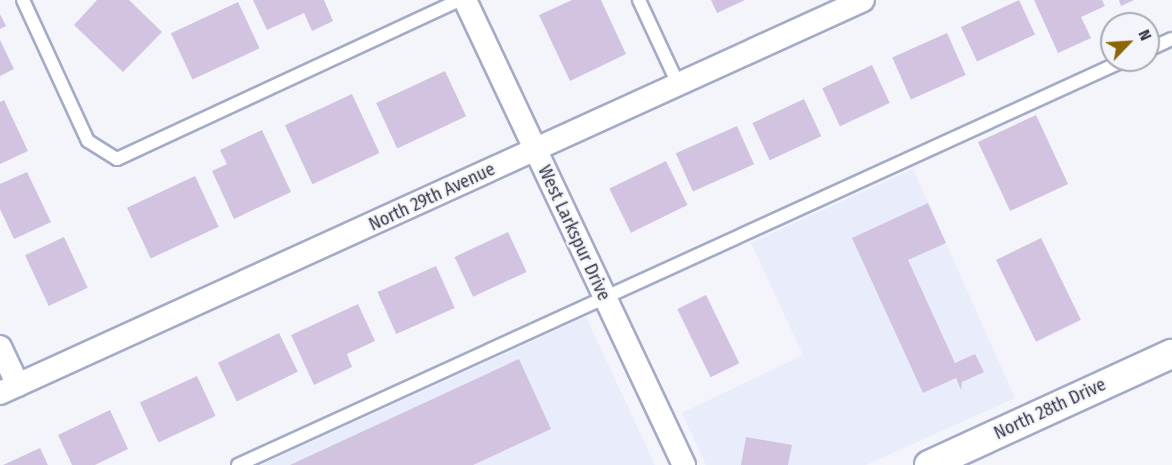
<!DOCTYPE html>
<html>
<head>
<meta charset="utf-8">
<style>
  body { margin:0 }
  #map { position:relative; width:1172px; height:465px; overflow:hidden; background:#f3f5fb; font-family:"Fira Sans Condensed",sans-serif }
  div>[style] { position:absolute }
  .built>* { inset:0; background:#e8ecfb }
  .building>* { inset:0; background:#d2c3e1; transform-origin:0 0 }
  .roads { filter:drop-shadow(2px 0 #a3abc8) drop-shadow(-2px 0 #a3abc8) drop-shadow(0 2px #a3abc8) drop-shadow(0 -2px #a3abc8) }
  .service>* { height:12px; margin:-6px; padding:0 6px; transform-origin:6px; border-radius:6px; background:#fff }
  .minor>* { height:22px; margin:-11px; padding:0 11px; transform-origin:11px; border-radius:11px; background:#fff }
  .tertiary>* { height:28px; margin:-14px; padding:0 14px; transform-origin:14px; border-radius:14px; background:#fff }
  span { translate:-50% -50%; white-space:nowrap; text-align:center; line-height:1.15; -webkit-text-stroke:4.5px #f3f5fb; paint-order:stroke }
  .street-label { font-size:18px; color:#363945 }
  .north { position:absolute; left:1100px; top:12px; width:60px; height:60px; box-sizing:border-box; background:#f3f5fb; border:2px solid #a7aab2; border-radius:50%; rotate:65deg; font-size:16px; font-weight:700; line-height:24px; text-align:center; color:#363945 }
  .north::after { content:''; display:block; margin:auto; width:21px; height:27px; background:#8c6507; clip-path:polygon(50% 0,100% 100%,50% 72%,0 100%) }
</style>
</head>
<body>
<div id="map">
  <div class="built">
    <i style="clip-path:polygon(913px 169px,1015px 398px,866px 465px,706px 465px,682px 413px,803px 355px,751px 243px)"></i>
    <i style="clip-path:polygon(586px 317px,655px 465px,261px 465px)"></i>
  </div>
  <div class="building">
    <i style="clip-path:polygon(97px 0,129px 0,162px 32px,123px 72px,74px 25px)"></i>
    <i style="clip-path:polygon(253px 0,324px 0,333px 21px,312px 31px,304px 13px,267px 30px)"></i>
    <i style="clip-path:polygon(572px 0,601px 0,626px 54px,570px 81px,539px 15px)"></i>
    <i style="clip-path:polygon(711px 0,745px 0,717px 13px)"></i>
    <i style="left:1019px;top:0;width:38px;height:64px;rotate:65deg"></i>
    <i style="clip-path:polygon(1034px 0,1102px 0,1105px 6px,1081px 17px,1091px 38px,1058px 53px)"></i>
    <i style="clip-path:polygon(1119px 0,1134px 0,1121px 6px)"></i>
    <i style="left:238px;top:2px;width:51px;height:74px;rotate:65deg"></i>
    <i style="clip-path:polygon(0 14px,6px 26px,0 29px)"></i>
    <i style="left:947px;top:33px;width:46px;height:60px;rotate:66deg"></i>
    <i style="clip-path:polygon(0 40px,14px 69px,0 76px)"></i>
    <i style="left:872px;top:65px;width:42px;height:55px;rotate:65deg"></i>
    <i style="left:445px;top:71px;width:50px;height:76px;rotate:65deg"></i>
    <i style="left:352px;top:94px;width:65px;height:74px;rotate:65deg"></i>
    <i style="left:804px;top:99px;width:41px;height:57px;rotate:65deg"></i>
    <i style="clip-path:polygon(4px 100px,28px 151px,0 164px,0 102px)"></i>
    <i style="left:1036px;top:115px;width:76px;height:64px;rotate:65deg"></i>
    <i style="left:737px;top:126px;width:42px;height:67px;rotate:66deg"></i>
    <i style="clip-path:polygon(262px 130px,291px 192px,234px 219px,212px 171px,227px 164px,220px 150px)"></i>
    <i style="left:666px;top:161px;width:49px;height:63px;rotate:64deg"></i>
    <i style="clip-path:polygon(27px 172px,51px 222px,14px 239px,0 209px,0 184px)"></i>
    <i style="left:195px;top:176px;width:56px;height:75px;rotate:65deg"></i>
    <i style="clip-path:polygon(928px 203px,946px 243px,908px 260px,955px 363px,975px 354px,984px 372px,962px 382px,961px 390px,956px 378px,923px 393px,852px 238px)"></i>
    <i style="left:508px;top:232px;width:44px;height:59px;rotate:65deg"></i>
    <i style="left:64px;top:237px;width:56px;height:43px;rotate:65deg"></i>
    <i style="left:1041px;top:238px;width:91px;height:50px;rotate:64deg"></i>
    <i style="left:436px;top:266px;width:46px;height:64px;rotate:66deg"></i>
    <i style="left:706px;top:295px;width:76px;height:32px;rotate:64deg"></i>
    <i style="clip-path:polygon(358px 304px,375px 341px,347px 354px,352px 367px,314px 385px,291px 335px)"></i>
    <i style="left:279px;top:333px;width:43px;height:68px;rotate:64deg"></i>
    <i style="clip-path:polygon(519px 359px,551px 429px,473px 465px,290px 465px)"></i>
    <i style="left:197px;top:376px;width:44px;height:63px;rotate:65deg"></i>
    <i style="clip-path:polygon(110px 410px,128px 449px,95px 465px,72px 465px,58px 435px)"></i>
    <i style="clip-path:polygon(746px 437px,792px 445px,788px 465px,741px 465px)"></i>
    <i style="clip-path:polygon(40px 448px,48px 465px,3px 465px)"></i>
  </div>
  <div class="roads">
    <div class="service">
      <i style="left:23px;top:0;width:155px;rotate:65.3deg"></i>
      <i style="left:88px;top:141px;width:34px;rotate:32deg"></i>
      <i style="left:117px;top:159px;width:378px;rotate:-24.9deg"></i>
      <i style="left:639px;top:0;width:93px;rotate:65.1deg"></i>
      <i style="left:1148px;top:50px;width:26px;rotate:-25deg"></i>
      <i style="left:238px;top:465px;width:975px;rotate:-24.54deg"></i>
    </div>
    <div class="minor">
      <i style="left:465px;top:0;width:514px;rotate:64.78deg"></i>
      <i style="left:0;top:347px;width:42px;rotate:64.7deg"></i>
      <i style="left:0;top:393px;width:948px;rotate:-24.48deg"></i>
    </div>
    <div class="tertiary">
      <i style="left:929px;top:465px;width:267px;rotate:-24.6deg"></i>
    </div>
  </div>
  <div class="street-label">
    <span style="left:432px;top:197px;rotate:-25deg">North 29th Avenue</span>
    <span style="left:574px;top:233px;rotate:65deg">West Larkspur Drive</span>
    <span style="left:1050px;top:409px;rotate:-25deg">North 28th Drive</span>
  </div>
  <div class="north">N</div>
</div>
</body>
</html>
